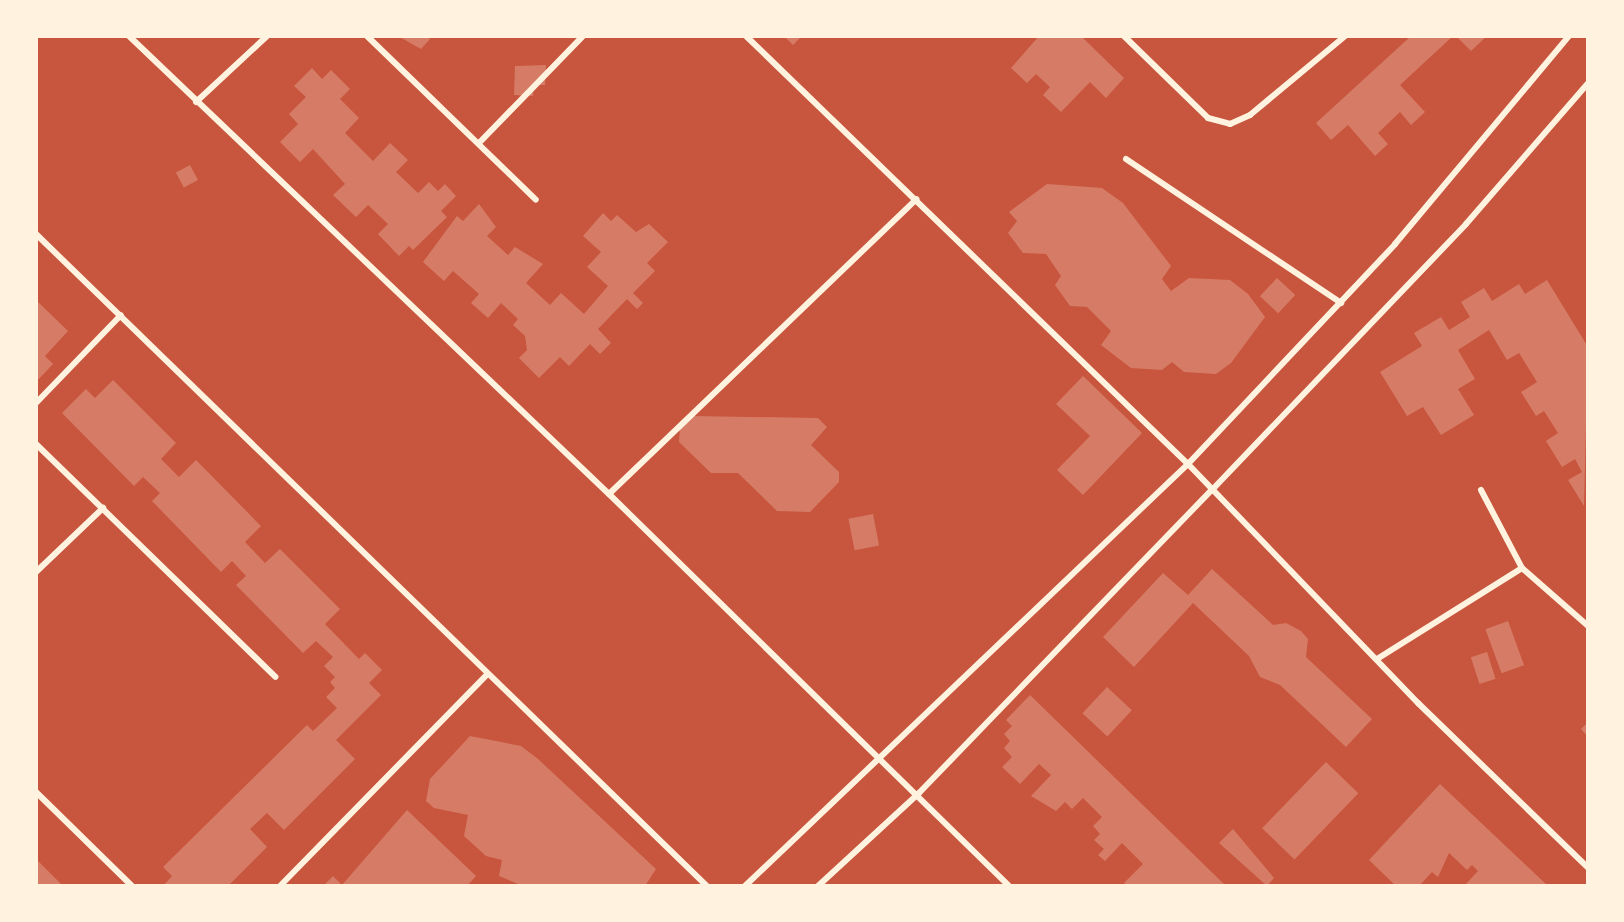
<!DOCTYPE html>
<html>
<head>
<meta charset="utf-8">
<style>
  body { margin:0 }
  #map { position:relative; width:1624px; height:922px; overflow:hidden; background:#c8553d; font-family:Commissioner,sans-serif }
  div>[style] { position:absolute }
  .building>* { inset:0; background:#d67c66; transform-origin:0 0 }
  .minor>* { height:6px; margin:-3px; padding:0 3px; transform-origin:3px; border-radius:3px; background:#fff3e0 }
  span { translate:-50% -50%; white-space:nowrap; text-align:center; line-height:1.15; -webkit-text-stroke:4.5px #fff3e0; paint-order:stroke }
  .frame { position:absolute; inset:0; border:38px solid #fff3e0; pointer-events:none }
</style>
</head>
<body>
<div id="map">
  <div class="building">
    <i style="clip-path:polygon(398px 36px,427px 36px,430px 39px,421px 49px)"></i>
    <i style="clip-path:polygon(784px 36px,802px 36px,793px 45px)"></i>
    <i style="clip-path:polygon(1039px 36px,1081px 36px,1124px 78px,1106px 98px,1090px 82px,1061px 112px,1043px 95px,1050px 87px,1036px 74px,1027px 83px,1011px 68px)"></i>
    <i style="clip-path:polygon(1411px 36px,1453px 36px,1400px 85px,1425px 112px,1411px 125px,1400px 112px,1378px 133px,1388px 144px,1375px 156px,1348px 125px,1331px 140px,1316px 123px)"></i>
    <i style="clip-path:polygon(1456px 36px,1487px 36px,1471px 51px)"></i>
    <i style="clip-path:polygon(546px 65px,545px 85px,534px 85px,533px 96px,514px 95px,515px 66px)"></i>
    <i style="clip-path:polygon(312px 68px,322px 79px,331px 70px,350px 89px,340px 99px,359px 118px,345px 133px,373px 161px,390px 143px,408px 160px,396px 172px,418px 193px,429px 182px,438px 191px,445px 184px,456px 196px,441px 211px,447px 217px,413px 250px,409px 246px,399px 256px,378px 234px,388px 224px,368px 205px,356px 217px,333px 195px,345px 184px,313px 149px,300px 162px,280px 142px,298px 124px,289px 114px,306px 97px,294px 86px)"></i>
    <i style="left:190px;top:165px;width:17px;height:16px;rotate:62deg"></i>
    <i style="clip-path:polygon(1047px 184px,1102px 188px,1123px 203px,1171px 266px,1162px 279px,1171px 291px,1189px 278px,1230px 280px,1248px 294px,1265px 317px,1231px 363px,1216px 374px,1184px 372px,1172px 362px,1162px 370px,1131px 368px,1101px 345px,1111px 331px,1087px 307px,1070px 306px,1055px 285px,1061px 276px,1046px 254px,1023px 253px,1008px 233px,1017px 221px,1009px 212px)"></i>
    <i style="clip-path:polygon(479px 204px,496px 227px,487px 236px,508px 255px,515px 247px,543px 264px,526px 283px,550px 305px,561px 293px,584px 314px,608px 286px,587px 267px,601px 252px,583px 236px,603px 213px,611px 221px,617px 215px,636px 232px,649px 224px,668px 242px,647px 263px,655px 271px,633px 293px,643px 303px,637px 309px,627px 299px,598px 329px,611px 343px,600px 354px,590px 344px,569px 366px,560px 357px,539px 378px,519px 358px,527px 350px,525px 336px,513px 325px,518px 319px,501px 303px,488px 318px,471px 303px,479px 294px,453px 271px,444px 281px,423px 262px,457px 216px,463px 221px)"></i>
    <i style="left:1277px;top:278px;width:25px;height:25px;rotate:43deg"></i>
    <i style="clip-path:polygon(1547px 280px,1588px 347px,1584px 506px,1568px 480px,1582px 472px,1575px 459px,1562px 467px,1546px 441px,1558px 433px,1544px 411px,1536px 416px,1521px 392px,1537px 382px,1519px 353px,1507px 360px,1489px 330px,1458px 350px,1475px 379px,1458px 389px,1474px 415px,1441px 435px,1423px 407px,1407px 416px,1380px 372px,1422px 346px,1414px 333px,1441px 317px,1449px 330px,1470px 317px,1461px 302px,1484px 288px,1492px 301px,1519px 284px,1525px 294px)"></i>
    <i style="clip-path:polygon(36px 300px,68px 331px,45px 356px,53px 364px,36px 382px)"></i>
    <i style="clip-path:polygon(1083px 376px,1142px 433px,1083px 495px,1057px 470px,1090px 436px,1056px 404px)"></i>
    <i style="clip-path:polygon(113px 380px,176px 443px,161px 459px,179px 477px,196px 460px,261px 526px,245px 542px,265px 563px,280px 549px,340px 609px,325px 624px,359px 659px,365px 653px,382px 670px,369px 683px,381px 695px,336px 740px,355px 759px,284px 830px,267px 813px,250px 829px,267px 847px,228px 886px,163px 886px,172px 876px,163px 867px,307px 725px,313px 731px,337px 708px,326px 697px,335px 688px,330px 682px,335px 677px,324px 666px,333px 657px,316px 641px,303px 653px,236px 585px,246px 576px,232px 561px,221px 572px,152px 501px,160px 493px,143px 477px,134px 486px,62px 413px,86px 389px,95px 398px)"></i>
    <i style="clip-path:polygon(691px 416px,818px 418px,827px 427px,811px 445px,839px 472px,839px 482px,810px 512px,777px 511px,738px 473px,711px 473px,679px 442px,680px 428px)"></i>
    <i style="left:873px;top:514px;width:32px;height:25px;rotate:79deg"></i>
    <i style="clip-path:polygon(1212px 569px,1273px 625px,1286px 623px,1301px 631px,1308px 639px,1306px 657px,1372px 719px,1346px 747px,1280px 685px,1260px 677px,1249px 656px,1193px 603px,1134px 667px,1103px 637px,1163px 573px,1188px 595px)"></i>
    <i style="left:1508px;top:621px;width:47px;height:24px;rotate:70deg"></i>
    <i style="left:1487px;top:652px;width:28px;height:17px;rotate:72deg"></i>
    <i style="left:1107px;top:687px;width:34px;height:36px;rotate:43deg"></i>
    <i style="clip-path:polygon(1030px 695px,1226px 886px,1128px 886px,1124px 883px,1143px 864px,1122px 843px,1105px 861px,1098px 855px,1104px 849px,1094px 840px,1100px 834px,1093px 826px,1102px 817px,1083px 798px,1072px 809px,1065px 802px,1056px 811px,1031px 796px,1051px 775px,1039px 764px,1020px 784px,1002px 767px,1012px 757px,1004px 748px,1010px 741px,1004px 734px,1012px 726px,1006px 720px)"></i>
    <i style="clip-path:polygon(1588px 722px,1588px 737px,1581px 729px)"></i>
    <i style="clip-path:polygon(470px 736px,521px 746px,538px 759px,656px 869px,645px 886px,523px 886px,499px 876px,502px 860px,486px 856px,464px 836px,468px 815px,434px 808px,426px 801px,430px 779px)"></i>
    <i style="left:1326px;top:762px;width:45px;height:92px;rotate:44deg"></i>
    <i style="clip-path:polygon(1440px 784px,1548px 886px,1464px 886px,1478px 871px,1472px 865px,1467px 870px,1449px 853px,1438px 877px,1432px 872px,1419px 886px,1396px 886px,1369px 860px)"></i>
    <i style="clip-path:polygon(407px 810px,476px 876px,467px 886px,323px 886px,333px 876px,342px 885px)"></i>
    <i style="clip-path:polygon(1233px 829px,1274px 878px,1267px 886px,1219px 843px)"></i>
    <i style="clip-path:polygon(36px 859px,63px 886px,36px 886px)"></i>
  </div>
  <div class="minor">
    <i style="left:129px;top:36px;width:663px;rotate:43.66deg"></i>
    <i style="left:609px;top:494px;width:426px;rotate:-43.8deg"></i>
    <i style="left:367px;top:36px;width:235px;rotate:44.1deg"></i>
    <i style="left:746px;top:36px;width:615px;rotate:44.08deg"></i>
    <i style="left:1188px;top:464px;width:332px;rotate:46.1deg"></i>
    <i style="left:1418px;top:703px;width:237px;rotate:44.1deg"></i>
    <i style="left:1124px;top:36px;width:117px;rotate:44.3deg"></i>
    <i style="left:1208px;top:118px;width:23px;rotate:15deg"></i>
    <i style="left:1230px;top:124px;width:22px;rotate:-24deg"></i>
    <i style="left:1250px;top:115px;width:124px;rotate:-39.7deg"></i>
    <i style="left:196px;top:102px;width:97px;rotate:-42.9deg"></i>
    <i style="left:479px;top:143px;width:149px;rotate:-45.8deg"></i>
    <i style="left:1126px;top:159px;width:259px;rotate:33.8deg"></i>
    <i style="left:36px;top:234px;width:936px;rotate:44.18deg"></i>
    <i style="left:36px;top:403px;width:122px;rotate:-46deg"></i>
    <i style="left:36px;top:444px;width:334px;rotate:44.2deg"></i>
    <i style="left:1481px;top:490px;width:88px;rotate:62.3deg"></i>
    <i style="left:1522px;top:568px;width:88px;rotate:41.3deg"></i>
    <i style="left:609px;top:494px;width:560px;rotate:44.42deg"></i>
    <i style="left:36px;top:572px;width:93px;rotate:-43.7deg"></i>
    <i style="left:1377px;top:659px;width:171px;rotate:-32.1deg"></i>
    <i style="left:36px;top:792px;width:134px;rotate:44.4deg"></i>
    <i style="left:280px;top:886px;width:294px;rotate:-45.6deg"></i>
    <i style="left:745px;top:886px;width:612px;rotate:-43.61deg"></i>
    <i style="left:1188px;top:464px;width:302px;rotate:-46.7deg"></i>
    <i style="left:1395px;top:244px;width:271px;rotate:-50.1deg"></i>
    <i style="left:818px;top:886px;width:137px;rotate:-42.6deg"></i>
    <i style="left:919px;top:793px;width:420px;rotate:-46deg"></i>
    <i style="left:1211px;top:491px;width:369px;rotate:-46.3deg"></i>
    <i style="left:1466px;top:224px;width:186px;rotate:-49.1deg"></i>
  </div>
  <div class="frame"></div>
</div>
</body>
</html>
